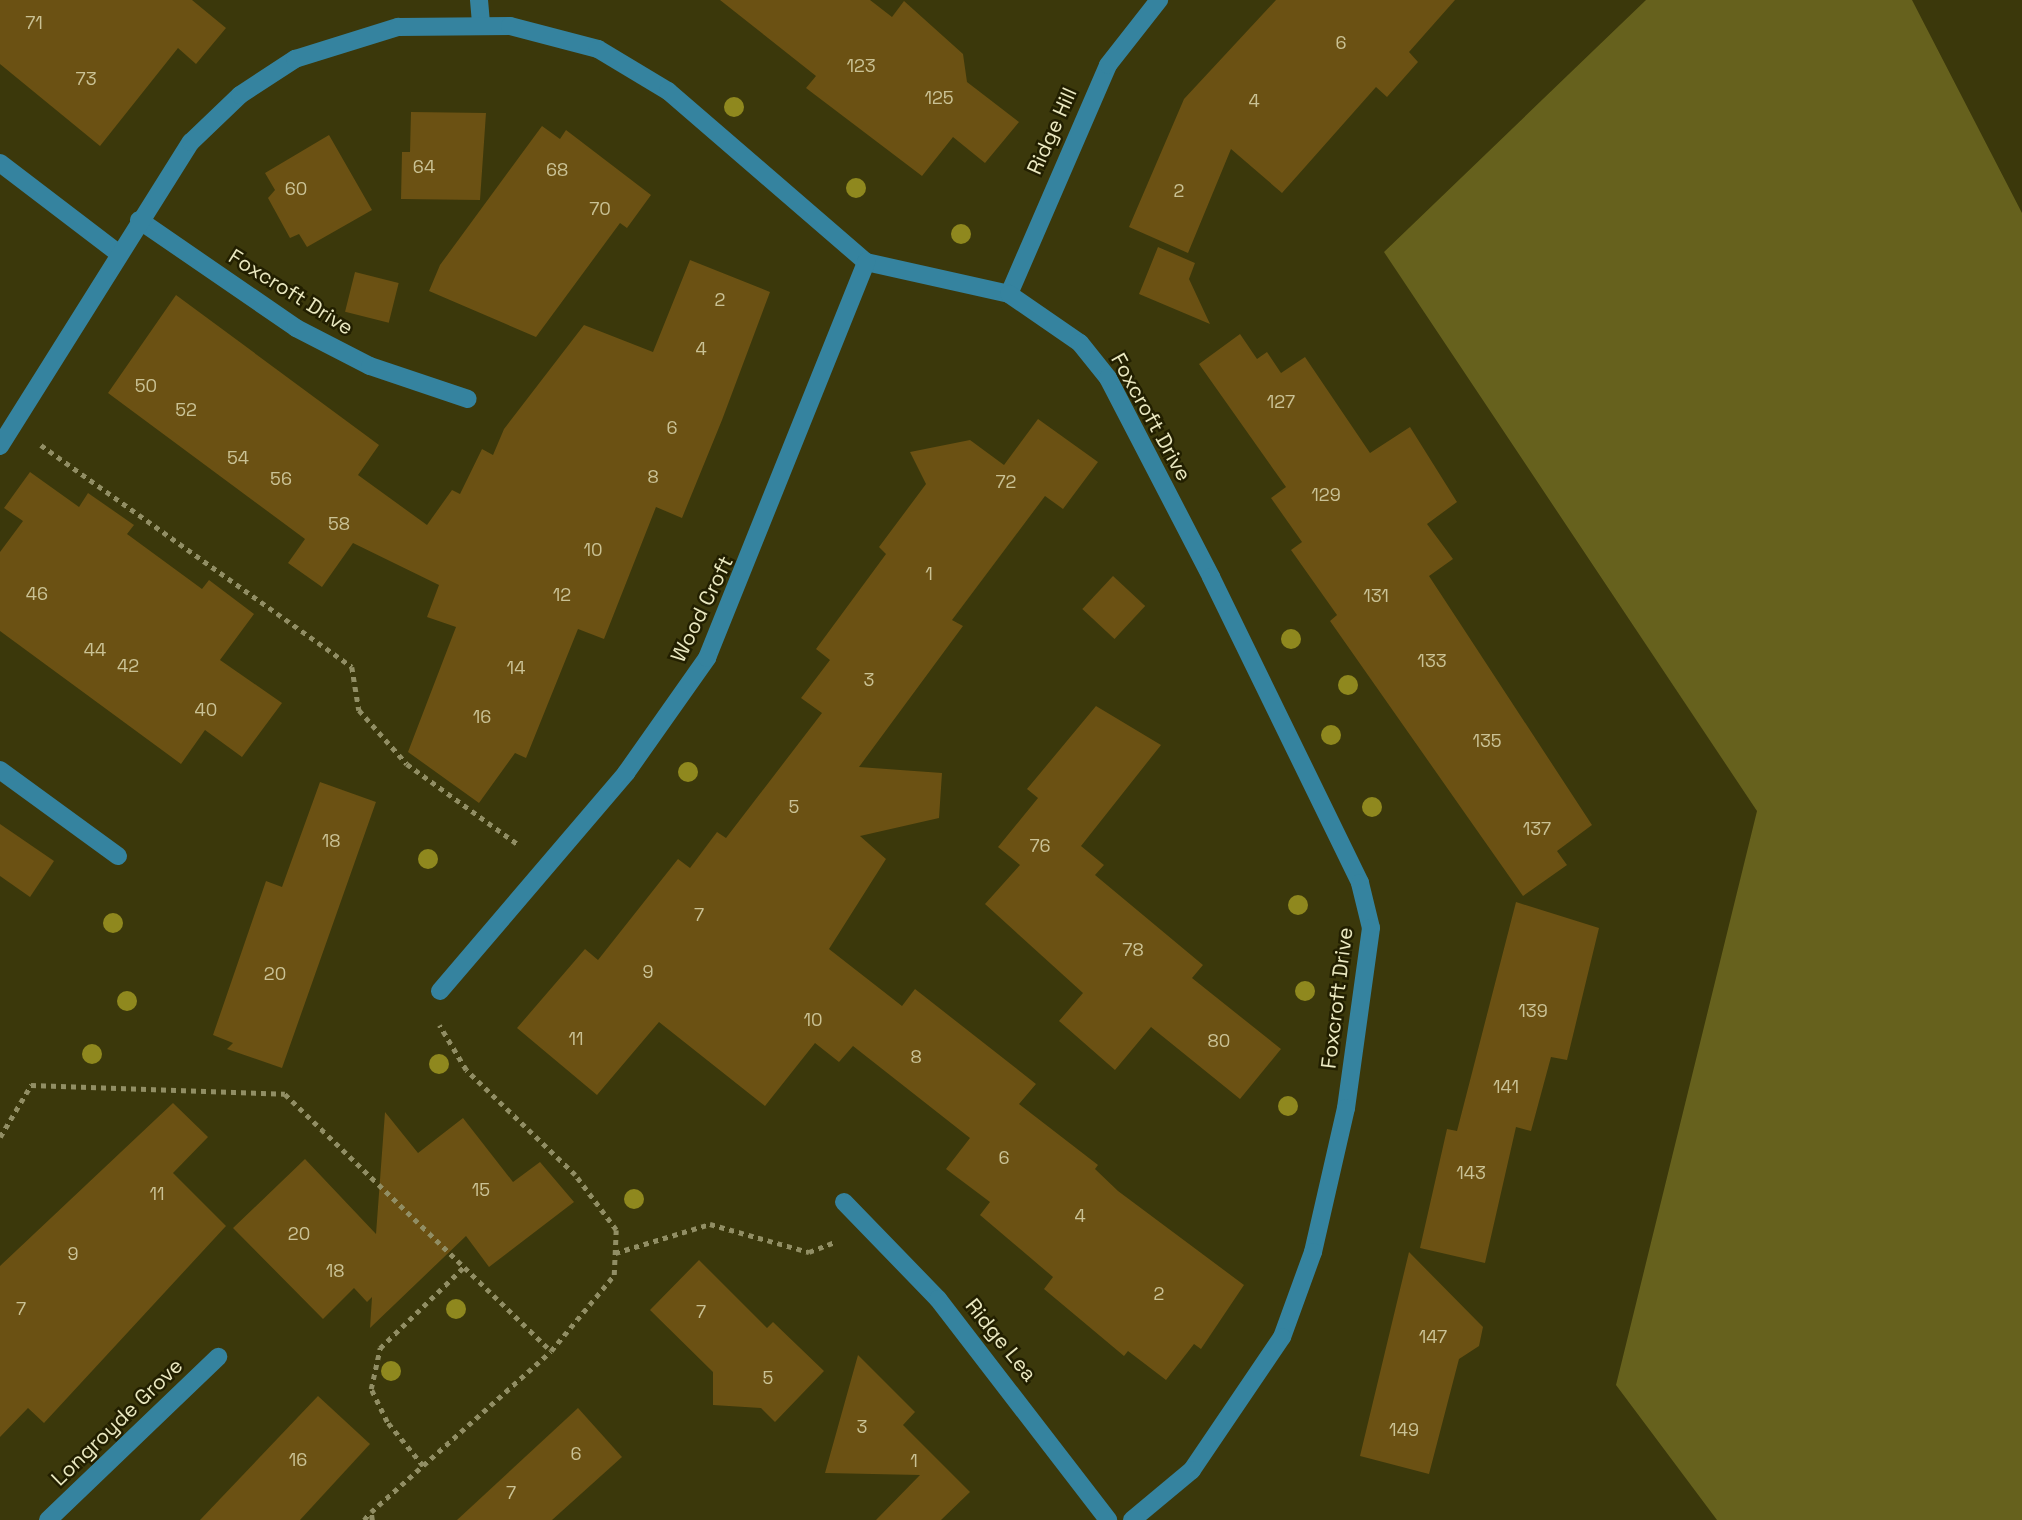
<!DOCTYPE html>
<html>
<head>
<meta charset="utf-8">
<style>
  body { margin:0 }
  #map { position:relative; width:2022px; height:1520px; overflow:hidden; background:#3b380b; font-family:"Space Grotesk",sans-serif }
  div>[style] { position:absolute }
  .green>* { inset:0; background:#66611d }
  .building>* { inset:0; background:#6b5113; transform-origin:0 0 }
  .path>* { height:4.5px; margin-top:-2.25px; transform-origin:0; background:repeating-linear-gradient(90deg,#918e64 0 5px,transparent 0 10px) }
  .minor>* { height:18px; margin:-9px; padding:0 9px; transform-origin:9px; border-radius:9px; background:#35839f }
  .trees>* { width:20px; height:20px; margin:-10px; border-radius:50%; background:#8f881e }
  span { translate:-50% -50%; white-space:nowrap; text-align:center; line-height:1.15; -webkit-text-stroke:5px #221f00; paint-order:stroke }
  .number-label { font-size:18px; color:#cac295 }
  .number-label span { -webkit-text-stroke-width:0 }
  .street-label { font-size:21px; color:#eae8c0 }
</style>
</head>
<body>
<div id="map">
  <div class="green">
    <i style="clip-path:polygon(1646px 0,1912px 0,2022px 213px,2022px 1520px,1717px 1520px,1616px 1385px,1757px 811px,1384px 252px)"></i>
  </div>
  <div class="building">
    <i style="clip-path:polygon(0 0,192px 0,226px 28px,196px 64px,178px 48px,100px 146px,0 64px)"></i>
    <i style="clip-path:polygon(720px 0,870px 0,892px 17px,904px 1px,963px 54px,967px 82px,1019px 122px,985px 163px,953px 137px,922px 176px,806px 88px,816px 76px)"></i>
    <i style="clip-path:polygon(1276px 0,1455px 0,1409px 52px,1418px 62px,1387px 97px,1376px 87px,1282px 193px,1231px 149px,1188px 253px,1129px 227px,1184px 99px)"></i>
    <i style="clip-path:polygon(411px 112px,486px 113px,480px 200px,401px 199px,402px 152px,410px 152px)"></i>
    <i style="clip-path:polygon(542px 126px,560px 139px,566px 130px,651px 195px,627px 228px,620px 223px,536px 337px,429px 291px,440px 265px)"></i>
    <i style="clip-path:polygon(329px 135px,372px 210px,307px 247px,299px 234px,290px 238px,268px 198px,275px 190px,265px 173px)"></i>
    <i style="clip-path:polygon(1158px 247px,1195px 263px,1189px 279px,1210px 324px,1139px 294px)"></i>
    <i style="clip-path:polygon(690px 260px,770px 292px,722px 420px,682px 518px,656px 507px,604px 639px,578px 629px,526px 758px,515px 753px,479px 803px,408px 752px,456px 627px,427px 617px,439px 585px,353px 543px,322px 587px,288px 563px,305px 539px,108px 393px,176px 295px,379px 445px,358px 475px,427px 525px,452px 490px,460px 494px,482px 449px,493px 455px,504px 429px,584px 325px,653px 352px)"></i>
    <i style="left:355px;top:272px;width:45px;height:41px;rotate:14deg"></i>
    <i style="clip-path:polygon(1240px 334px,1257px 359px,1267px 352px,1281px 373px,1305px 357px,1370px 453px,1410px 427px,1457px 502px,1427px 524px,1453px 559px,1429px 576px,1592px 825px,1557px 851px,1567px 865px,1523px 896px,1330px 621px,1337px 615px,1291px 550px,1302px 542px,1271px 498px,1286px 487px,1199px 364px)"></i>
    <i style="clip-path:polygon(1038px 419px,1098px 462px,1063px 509px,1045px 496px,952px 620px,963px 626px,859px 767px,942px 773px,939px 818px,860px 836px,886px 859px,829px 949px,902px 1006px,915px 989px,1036px 1084px,1019px 1104px,1098px 1165px,1095px 1169px,1118px 1191px,1244px 1285px,1201px 1349px,1194px 1344px,1166px 1380px,1128px 1351px,1124px 1356px,1044px 1289px,1053px 1277px,980px 1215px,990px 1202px,946px 1169px,970px 1138px,853px 1046px,839px 1062px,815px 1043px,765px 1106px,659px 1022px,597px 1095px,517px 1028px,585px 949px,598px 960px,678px 859px,690px 868px,717px 832px,726px 838px,822px 713px,801px 698px,830px 660px,816px 649px,886px 554px,879px 547px,926px 484px,910px 452px,970px 440px,1004px 465px)"></i>
    <i style="clip-path:polygon(30px 472px,79px 507px,88px 493px,134px 525px,127px 534px,202px 589px,209px 580px,254px 614px,220px 660px,282px 703px,242px 757px,205px 730px,181px 764px,0 631px,0 552px,23px 521px,4px 508px)"></i>
    <i style="left:1113px;top:576px;width:44px;height:45px;rotate:43deg"></i>
    <i style="clip-path:polygon(1096px 706px,1161px 745px,1081px 846px,1104px 865px,1095px 875px,1203px 965px,1192px 978px,1281px 1049px,1240px 1099px,1151px 1027px,1115px 1070px,1059px 1021px,1083px 993px,985px 904px,1020px 865px,998px 847px,1038px 798px,1027px 789px)"></i>
    <i style="clip-path:polygon(320px 782px,376px 802px,282px 1068px,227px 1049px,233px 1043px,213px 1035px,266px 881px,282px 887px)"></i>
    <i style="clip-path:polygon(0 824px,54px 861px,30px 897px,0 876px)"></i>
    <i style="clip-path:polygon(1516px 902px,1599px 928px,1567px 1060px,1551px 1057px,1531px 1131px,1516px 1127px,1485px 1263px,1420px 1248px,1447px 1129px,1457px 1131px)"></i>
    <i style="clip-path:polygon(173px 1103px,208px 1137px,173px 1173px,226px 1226px,44px 1423px,28px 1408px,0 1437px,0 1266px)"></i>
    <i style="clip-path:polygon(385px 1112px,418px 1153px,463px 1118px,513px 1182px,540px 1162px,574px 1202px,489px 1267px,466px 1236px,370px 1328px,372px 1297px,367px 1302px,354px 1288px,323px 1319px,233px 1228px,305px 1159px,376px 1234px)"></i>
    <i style="clip-path:polygon(1409px 1252px,1483px 1327px,1479px 1346px,1459px 1359px,1429px 1474px,1360px 1456px)"></i>
    <i style="clip-path:polygon(699px 1260px,767px 1328px,773px 1322px,824px 1371px,775px 1422px,761px 1408px,713px 1405px,713px 1372px,650px 1310px)"></i>
    <i style="clip-path:polygon(858px 1355px,915px 1412px,903px 1425px,970px 1492px,941px 1520px,876px 1520px,920px 1475px,825px 1473px)"></i>
    <i style="clip-path:polygon(318px 1396px,370px 1444px,300px 1520px,200px 1520px)"></i>
    <i style="clip-path:polygon(578px 1408px,622px 1457px,552px 1520px,457px 1520px)"></i>
  </div>
  <div class="path">
    <i style="left:41px;top:445px;width:382px;rotate:35.5deg"></i>
    <i style="left:352px;top:667px;width:44px;rotate:80.8deg"></i>
    <i style="left:359px;top:710px;width:72px;rotate:48.4deg"></i>
    <i style="left:407px;top:764px;width:138px;rotate:35.9deg"></i>
    <i style="left:0;top:1137px;width:61px;rotate:-59.2deg"></i>
    <i style="left:31px;top:1085px;width:254px;rotate:2deg"></i>
    <i style="left:285px;top:1094px;width:370px;rotate:44deg"></i>
    <i style="left:551px;top:1351px;width:99px;rotate:-50.3deg"></i>
    <i style="left:614px;top:1275px;width:45px;rotate:-87.5deg"></i>
    <i style="left:616px;top:1230px;width:69px;rotate:-126.7deg"></i>
    <i style="left:575px;top:1175px;width:151px;rotate:-136.1deg"></i>
    <i style="left:466px;top:1070px;width:52px;rotate:-121deg"></i>
    <i style="left:615px;top:1253px;width:99px;rotate:-17deg"></i>
    <i style="left:710px;top:1224px;width:103px;rotate:15.8deg"></i>
    <i style="left:809px;top:1252px;width:28px;rotate:-21deg"></i>
    <i style="left:423px;top:1466px;width:57px;rotate:-129.3deg"></i>
    <i style="left:387px;top:1422px;width:37px;rotate:-116deg"></i>
    <i style="left:371px;top:1389px;width:42px;rotate:-77.6deg"></i>
    <i style="left:380px;top:1348px;width:117px;rotate:-44deg"></i>
    <i style="left:364px;top:1520px;width:10px;rotate:-53deg"></i>
    <i style="left:372px;top:1520px;width:8px;rotate:-97deg"></i>
    <i style="left:371px;top:1512px;width:241px;rotate:-41.8deg"></i>
  </div>
  <div class="minor">
    <i style="left:479px;top:0;width:23px;rotate:85deg"></i>
    <i style="left:0;top:163px;width:147px;rotate:37.3deg"></i>
    <i style="left:139px;top:220px;width:191px;rotate:34.5deg"></i>
    <i style="left:296px;top:328px;width:83px;rotate:27.2deg"></i>
    <i style="left:370px;top:366px;width:103px;rotate:18.6deg"></i>
    <i style="left:1009px;top:294px;width:249px;rotate:-66.6deg"></i>
    <i style="left:1108px;top:65px;width:83px;rotate:-51.9deg"></i>
    <i style="left:0;top:446px;width:359px;rotate:-57.9deg"></i>
    <i style="left:191px;top:142px;width:68px;rotate:-43.8deg"></i>
    <i style="left:240px;top:95px;width:66px;rotate:-33.2deg"></i>
    <i style="left:295px;top:59px;width:108px;rotate:-17.3deg"></i>
    <i style="left:398px;top:27px;width:112px;rotate:-0.5deg"></i>
    <i style="left:510px;top:26px;width:91px;rotate:14.6deg"></i>
    <i style="left:598px;top:49px;width:82px;rotate:31deg"></i>
    <i style="left:668px;top:91px;width:262px;rotate:40.8deg"></i>
    <i style="left:866px;top:262px;width:147px;rotate:12.6deg"></i>
    <i style="left:1009px;top:294px;width:86px;rotate:34.6deg"></i>
    <i style="left:1080px;top:343px;width:45px;rotate:51.3deg"></i>
    <i style="left:1108px;top:378px;width:224px;rotate:62.6deg"></i>
    <i style="left:1211px;top:577px;width:340px;rotate:64deg"></i>
    <i style="left:1360px;top:883px;width:46px;rotate:76.3deg"></i>
    <i style="left:1371px;top:928px;width:182px;rotate:97.9deg"></i>
    <i style="left:1346px;top:1108px;width:148px;rotate:102.9deg"></i>
    <i style="left:1313px;top:1252px;width:90px;rotate:110deg"></i>
    <i style="left:1282px;top:1337px;width:161px;rotate:124.1deg"></i>
    <i style="left:1192px;top:1470px;width:78px;rotate:140.2deg"></i>
    <i style="left:0;top:770px;width:146px;rotate:36.1deg"></i>
    <i style="left:440px;top:991px;width:287px;rotate:-49.5deg"></i>
    <i style="left:626px;top:773px;width:141px;rotate:-54.8deg"></i>
    <i style="left:707px;top:658px;width:427px;rotate:-68.1deg"></i>
    <i style="left:844px;top:1202px;width:135px;rotate:45.9deg"></i>
    <i style="left:938px;top:1299px;width:279px;rotate:52.4deg"></i>
    <i style="left:48px;top:1520px;width:236px;rotate:-43.8deg"></i>
  </div>
  <div class="trees">
    <i style="left:734px;top:107px"></i>
    <i style="left:856px;top:188px"></i>
    <i style="left:961px;top:234px"></i>
    <i style="left:1291px;top:639px"></i>
    <i style="left:1348px;top:685px"></i>
    <i style="left:1331px;top:735px"></i>
    <i style="left:688px;top:772px"></i>
    <i style="left:1372px;top:807px"></i>
    <i style="left:428px;top:859px"></i>
    <i style="left:1298px;top:905px"></i>
    <i style="left:113px;top:923px"></i>
    <i style="left:1305px;top:991px"></i>
    <i style="left:127px;top:1001px"></i>
    <i style="left:92px;top:1054px"></i>
    <i style="left:439px;top:1064px"></i>
    <i style="left:1288px;top:1106px"></i>
    <i style="left:634px;top:1199px"></i>
    <i style="left:456px;top:1309px"></i>
    <i style="left:391px;top:1371px"></i>
  </div>
  <div class="number-label">
    <span style="left:34px;top:23px">71</span>
    <span style="left:1341px;top:43px">6</span>
    <span style="left:861px;top:66px">123</span>
    <span style="left:86px;top:79px">73</span>
    <span style="left:939px;top:98px">125</span>
    <span style="left:1254px;top:101px">4</span>
    <span style="left:424px;top:167px">64</span>
    <span style="left:557px;top:170px">68</span>
    <span style="left:296px;top:189px">60</span>
    <span style="left:1179px;top:191px">2</span>
    <span style="left:600px;top:209px">70</span>
    <span style="left:720px;top:300px">2</span>
    <span style="left:701px;top:349px">4</span>
    <span style="left:146px;top:386px">50</span>
    <span style="left:1281px;top:402px">127</span>
    <span style="left:186px;top:410px">52</span>
    <span style="left:672px;top:428px">6</span>
    <span style="left:238px;top:458px">54</span>
    <span style="left:653px;top:477px">8</span>
    <span style="left:281px;top:479px">56</span>
    <span style="left:1006px;top:482px">72</span>
    <span style="left:1326px;top:495px">129</span>
    <span style="left:339px;top:524px">58</span>
    <span style="left:593px;top:550px">10</span>
    <span style="left:929px;top:574px">1</span>
    <span style="left:37px;top:594px">46</span>
    <span style="left:562px;top:595px">12</span>
    <span style="left:1376px;top:596px">131</span>
    <span style="left:95px;top:650px">44</span>
    <span style="left:1432px;top:661px">133</span>
    <span style="left:128px;top:666px">42</span>
    <span style="left:516px;top:668px">14</span>
    <span style="left:869px;top:680px">3</span>
    <span style="left:206px;top:710px">40</span>
    <span style="left:482px;top:717px">16</span>
    <span style="left:1487px;top:741px">135</span>
    <span style="left:794px;top:807px">5</span>
    <span style="left:1537px;top:829px">137</span>
    <span style="left:331px;top:841px">18</span>
    <span style="left:1040px;top:846px">76</span>
    <span style="left:699px;top:915px">7</span>
    <span style="left:1133px;top:950px">78</span>
    <span style="left:648px;top:972px">9</span>
    <span style="left:275px;top:974px">20</span>
    <span style="left:1533px;top:1011px">139</span>
    <span style="left:813px;top:1020px">10</span>
    <span style="left:576px;top:1039px">11</span>
    <span style="left:1219px;top:1041px">80</span>
    <span style="left:916px;top:1057px">8</span>
    <span style="left:1506px;top:1087px">141</span>
    <span style="left:1004px;top:1158px">6</span>
    <span style="left:1471px;top:1173px">143</span>
    <span style="left:481px;top:1190px">15</span>
    <span style="left:157px;top:1194px">11</span>
    <span style="left:1080px;top:1216px">4</span>
    <span style="left:299px;top:1234px">20</span>
    <span style="left:73px;top:1254px">9</span>
    <span style="left:335px;top:1271px">18</span>
    <span style="left:1159px;top:1294px">2</span>
    <span style="left:21px;top:1309px">7</span>
    <span style="left:701px;top:1312px">7</span>
    <span style="left:1433px;top:1337px">147</span>
    <span style="left:768px;top:1378px">5</span>
    <span style="left:862px;top:1427px">3</span>
    <span style="left:1404px;top:1430px">149</span>
    <span style="left:576px;top:1454px">6</span>
    <span style="left:298px;top:1460px">16</span>
    <span style="left:914px;top:1461px">1</span>
    <span style="left:511px;top:1493px">7</span>
  </div>
  <div class="street-label">
    <span style="left:1052px;top:131px;rotate:-66deg">Ridge Hill</span>
    <span style="left:291px;top:292px;rotate:32deg">Foxcroft Drive</span>
    <span style="left:1151px;top:417px;rotate:61deg">Foxcroft Drive</span>
    <span style="left:702px;top:609px;rotate:-64deg">Wood Croft</span>
    <span style="left:1337px;top:998px;rotate:-83deg">Foxcroft Drive</span>
    <span style="left:1001px;top:1340px;rotate:51deg">Ridge Lea</span>
    <span style="left:117px;top:1422px;rotate:-44deg">Longroyde Grove</span>
  </div>
</div>
</body>
</html>
